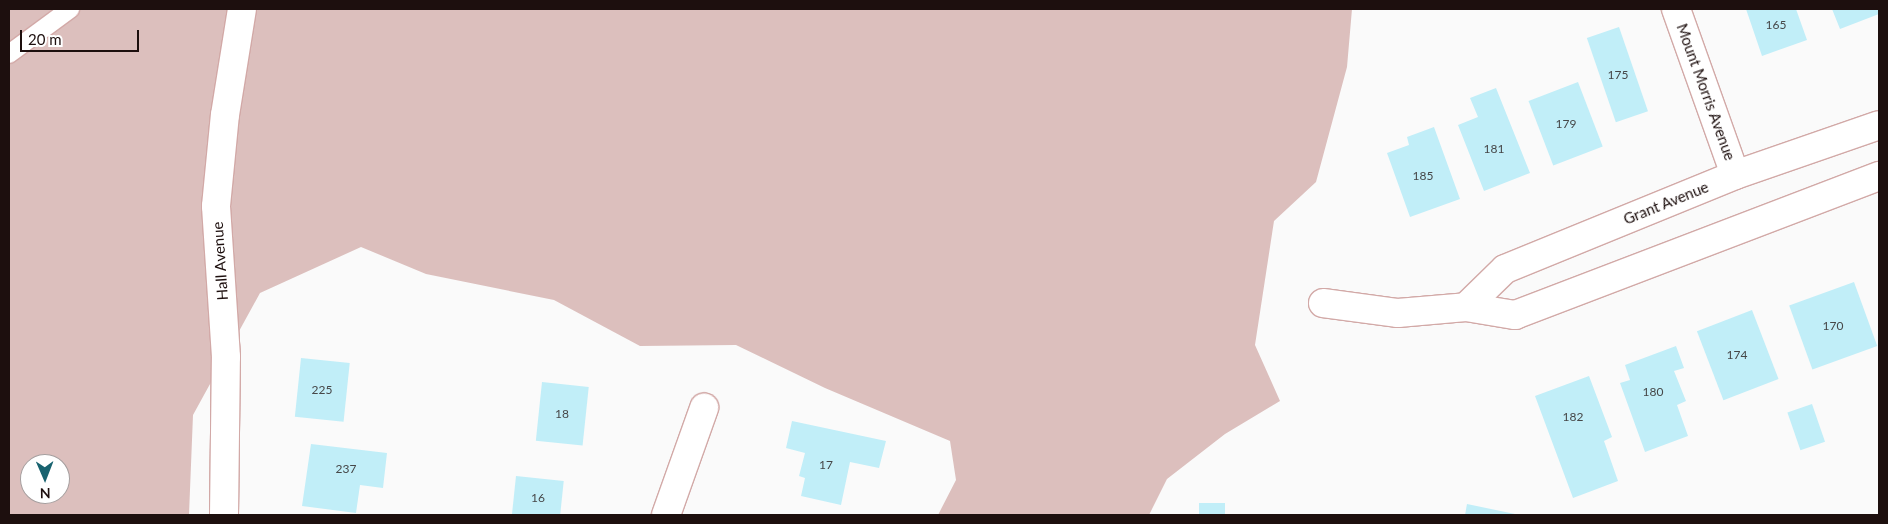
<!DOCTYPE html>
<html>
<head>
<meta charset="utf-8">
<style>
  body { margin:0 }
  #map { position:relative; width:1888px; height:524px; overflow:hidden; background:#fafafa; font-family:Lato,sans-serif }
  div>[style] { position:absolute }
  .green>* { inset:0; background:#dcbfbd }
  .building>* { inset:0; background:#c1eef8; transform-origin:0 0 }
  .roads { filter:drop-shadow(1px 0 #d2a9a7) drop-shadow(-1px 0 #d2a9a7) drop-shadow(0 1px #d2a9a7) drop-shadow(0 -1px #d2a9a7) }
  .lane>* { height:18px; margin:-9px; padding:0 9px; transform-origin:9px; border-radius:9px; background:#fff }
  .street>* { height:28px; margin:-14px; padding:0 14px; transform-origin:14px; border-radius:14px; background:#fff }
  span { translate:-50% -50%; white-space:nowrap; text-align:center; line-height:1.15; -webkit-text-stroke:4px #fff; paint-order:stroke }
  .number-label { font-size:12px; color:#464748 }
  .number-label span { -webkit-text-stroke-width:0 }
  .street-label { font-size:15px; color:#1d0f0e }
  .frame { position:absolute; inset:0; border:10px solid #1d0f0e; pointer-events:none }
  .north { position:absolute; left:20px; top:454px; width:50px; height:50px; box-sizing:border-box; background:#fff; border:1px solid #a59f9f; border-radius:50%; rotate:179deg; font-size:14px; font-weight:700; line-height:20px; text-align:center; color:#1d0f0e }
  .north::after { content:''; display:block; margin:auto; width:18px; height:22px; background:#196370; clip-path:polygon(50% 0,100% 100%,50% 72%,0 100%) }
  .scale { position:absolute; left:20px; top:30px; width:119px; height:22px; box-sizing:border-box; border:2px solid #1d0f0e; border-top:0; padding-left:6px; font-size:15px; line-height:18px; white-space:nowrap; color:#1d0f0e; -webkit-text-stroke:4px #fff; paint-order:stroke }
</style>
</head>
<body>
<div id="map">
  <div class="green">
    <i style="clip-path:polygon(evenodd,9px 9px,1352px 9px,1347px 67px,1316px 182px,1274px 221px,1255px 345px,1280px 401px,1225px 434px,1167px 479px,1149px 515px,938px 515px,956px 480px,950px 441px,825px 388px,736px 345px,640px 346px,554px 300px,426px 274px,361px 247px,260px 293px,193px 415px,189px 515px,9px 515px,9px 9px,30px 464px,60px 464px,60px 494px,30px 494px,30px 464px)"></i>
  </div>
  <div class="building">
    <i style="clip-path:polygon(1746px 9px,1796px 9px,1807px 40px,1762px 56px)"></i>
    <i style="clip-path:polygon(1832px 9px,1879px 9px,1879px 14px,1840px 29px)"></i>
    <i style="left:1619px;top:27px;width:89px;height:34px;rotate:71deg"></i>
    <i style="left:1578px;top:82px;width:69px;height:53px;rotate:69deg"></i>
    <i style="clip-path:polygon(1496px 88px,1530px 173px,1484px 191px,1458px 125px,1478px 117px,1470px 98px)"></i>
    <i style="clip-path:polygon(1434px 127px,1460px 199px,1410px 217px,1387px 153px,1409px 145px,1407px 137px)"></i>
    <i style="left:1854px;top:282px;width:68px;height:69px;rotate:70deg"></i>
    <i style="left:1752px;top:310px;width:74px;height:59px;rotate:69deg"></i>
    <i style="clip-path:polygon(1676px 346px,1684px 368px,1674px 371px,1686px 401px,1677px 405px,1688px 436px,1645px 452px,1620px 383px,1630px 380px,1625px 365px)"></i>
    <i style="left:301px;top:358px;width:49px;height:59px;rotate:6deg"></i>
    <i style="clip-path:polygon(1589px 376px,1612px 437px,1604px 441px,1618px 481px,1573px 498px,1535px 396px)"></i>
    <i style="left:542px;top:382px;width:47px;height:59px;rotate:6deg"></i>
    <i style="left:1812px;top:404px;width:40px;height:26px;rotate:71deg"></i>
    <i style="clip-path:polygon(792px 421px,886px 441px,879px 468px,850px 462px,841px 505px,801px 496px,805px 478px,799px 476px,805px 453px,786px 448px)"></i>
    <i style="clip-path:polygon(311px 444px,387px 453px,383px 488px,360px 485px,356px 513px,302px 506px)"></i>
    <i style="left:516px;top:476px;width:48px;height:39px;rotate:6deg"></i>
    <i style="left:1199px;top:503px;width:26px;height:12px"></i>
    <i style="clip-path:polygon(1467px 504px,1515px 514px,1514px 515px,1465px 515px)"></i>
  </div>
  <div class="roads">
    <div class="lane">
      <i style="left:9px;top:54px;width:76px;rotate:-36.4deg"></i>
    </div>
    <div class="street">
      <i style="left:1676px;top:9px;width:176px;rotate:70.4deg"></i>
      <i style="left:1323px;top:303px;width:76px;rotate:7.6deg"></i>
      <i style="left:1398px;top:313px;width:68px;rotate:-5deg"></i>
      <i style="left:1466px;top:307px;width:50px;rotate:9.3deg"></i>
      <i style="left:1515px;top:315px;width:390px;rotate:-20.9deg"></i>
      <i style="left:1466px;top:307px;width:54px;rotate:-44.3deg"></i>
      <i style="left:1505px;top:269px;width:248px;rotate:-22.2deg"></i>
      <i style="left:1735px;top:175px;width:152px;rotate:-19.1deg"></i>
      <i style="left:224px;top:515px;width:158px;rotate:-89.3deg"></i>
      <i style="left:226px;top:357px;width:151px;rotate:-93.8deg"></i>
      <i style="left:216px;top:206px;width:91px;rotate:-84.4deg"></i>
      <i style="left:225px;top:115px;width:107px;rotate:-80.9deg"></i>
      <i style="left:666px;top:515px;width:114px;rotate:-70.4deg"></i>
    </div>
  </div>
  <div class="number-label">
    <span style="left:1776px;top:25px">165</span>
    <span style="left:1618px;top:75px">175</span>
    <span style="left:1566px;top:124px">179</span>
    <span style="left:1494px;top:149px">181</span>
    <span style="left:1423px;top:176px">185</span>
    <span style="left:1833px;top:326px">170</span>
    <span style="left:1737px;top:355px">174</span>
    <span style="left:322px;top:390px">225</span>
    <span style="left:1653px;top:392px">180</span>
    <span style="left:562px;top:414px">18</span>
    <span style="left:1573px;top:417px">182</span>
    <span style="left:826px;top:465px">17</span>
    <span style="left:346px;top:469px">237</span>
    <span style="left:538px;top:498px">16</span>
  </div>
  <div class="street-label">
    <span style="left:1706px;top:92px;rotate:70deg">Mount Morris Avenue</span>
    <span style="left:1666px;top:203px;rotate:-22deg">Grant Avenue</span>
    <span style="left:220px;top:261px;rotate:-94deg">Hall Avenue</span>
  </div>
  <div class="frame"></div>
  <div class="north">N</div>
  <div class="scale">20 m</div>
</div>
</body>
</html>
